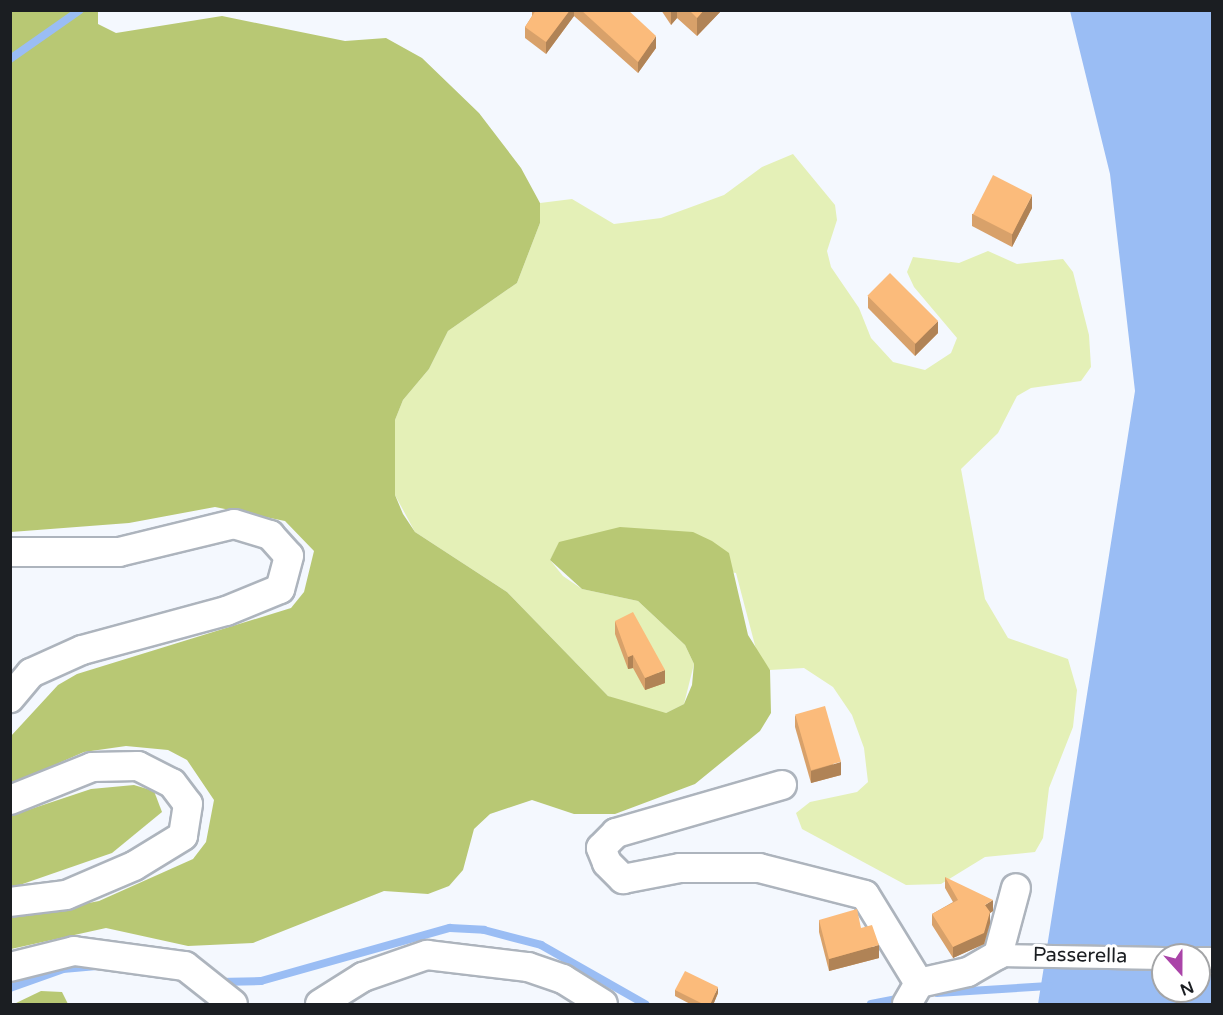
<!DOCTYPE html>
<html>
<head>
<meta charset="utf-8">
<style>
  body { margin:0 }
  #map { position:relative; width:1223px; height:1015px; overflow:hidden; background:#f4f8fe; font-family:"Varela Round",sans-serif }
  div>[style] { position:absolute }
  .green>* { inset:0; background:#e4f0b7 }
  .forest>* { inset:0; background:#b8c874 }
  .water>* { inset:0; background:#9abdf4 }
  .stream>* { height:8px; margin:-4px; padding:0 4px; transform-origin:4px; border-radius:4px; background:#9abdf4 }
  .roads { filter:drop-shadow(2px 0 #adb4bd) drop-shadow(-2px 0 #adb4bd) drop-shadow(0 2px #adb4bd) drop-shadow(0 -2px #adb4bd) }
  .pedestrian>* { height:21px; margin:-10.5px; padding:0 10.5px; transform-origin:10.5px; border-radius:10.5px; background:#fff }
  .minor>* { height:28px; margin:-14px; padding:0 14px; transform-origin:14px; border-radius:14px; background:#fff }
  .wall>* { inset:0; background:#d8a16a }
  .shaded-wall>* { inset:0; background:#b08356 }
  .building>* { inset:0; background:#fbbb7b; transform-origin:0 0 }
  span { translate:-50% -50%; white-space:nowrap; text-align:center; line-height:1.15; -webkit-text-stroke:6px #fff; paint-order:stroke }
  .street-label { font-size:20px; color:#1b1e22 }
  .frame { position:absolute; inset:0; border:12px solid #1b1e22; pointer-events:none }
  .north { position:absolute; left:1151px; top:943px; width:60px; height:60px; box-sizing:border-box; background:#fff; border:2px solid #a4a5a7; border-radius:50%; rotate:159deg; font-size:16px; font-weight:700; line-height:24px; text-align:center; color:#1b1e22 }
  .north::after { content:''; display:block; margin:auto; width:21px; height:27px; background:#aa44a8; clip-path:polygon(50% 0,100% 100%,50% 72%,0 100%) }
</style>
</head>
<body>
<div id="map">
  <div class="green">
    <i style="clip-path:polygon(793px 154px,835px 205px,837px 220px,827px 251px,831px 267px,859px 308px,871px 338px,893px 362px,925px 370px,951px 353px,957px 338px,914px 287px,907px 272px,913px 257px,959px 263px,988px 251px,1017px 264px,1063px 259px,1073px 272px,1089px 335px,1091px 367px,1081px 381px,1031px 388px,1017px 396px,998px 433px,961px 469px,985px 599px,1008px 638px,1068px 659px,1077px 690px,1073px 727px,1049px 788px,1043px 838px,1035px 852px,985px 857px,941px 884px,906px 885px,802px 829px,796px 813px,810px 802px,857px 792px,868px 782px,864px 748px,852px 715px,833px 687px,804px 668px,770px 670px,757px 653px,736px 573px,560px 542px,550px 560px,563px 576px,582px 589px,638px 601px,685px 645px,694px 664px,684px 704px,666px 713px,646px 712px,608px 696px,507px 592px,415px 532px,395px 495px,395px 420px,403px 400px,429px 369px,448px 331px,517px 283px,540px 223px,540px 203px,572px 199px,614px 224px,661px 218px,724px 195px,762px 167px)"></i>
  </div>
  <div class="forest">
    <i style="clip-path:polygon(11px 11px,98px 11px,98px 24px,116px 33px,222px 16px,345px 41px,386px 38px,422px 58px,479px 113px,521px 168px,540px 203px,540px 223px,517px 283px,448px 331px,429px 369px,403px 400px,395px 420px,395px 495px,403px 514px,415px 532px,507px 592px,608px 696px,666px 713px,684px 704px,692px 685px,694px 664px,685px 645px,638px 601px,582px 589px,550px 560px,559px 542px,620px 527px,693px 532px,712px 541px,729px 553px,748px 635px,770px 670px,771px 713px,760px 731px,695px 784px,615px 814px,574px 814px,532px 800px,490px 814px,474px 829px,463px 870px,449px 886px,428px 894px,384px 891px,253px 943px,188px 946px,106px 928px,11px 949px,11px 918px,99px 901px,193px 859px,206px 842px,214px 800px,187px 760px,168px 750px,126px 746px,84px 752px,11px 784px,11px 736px,58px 685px,77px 674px,291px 608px,304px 592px,314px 551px,285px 521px,215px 507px,129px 523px,11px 532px)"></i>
    <i style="clip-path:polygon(134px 785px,154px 791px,162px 812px,112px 853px,11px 888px,10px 816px,91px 789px)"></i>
    <i style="clip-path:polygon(41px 991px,62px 992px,68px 1004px,14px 1004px)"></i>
  </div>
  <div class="water">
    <i style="clip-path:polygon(evenodd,1070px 11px,1212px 11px,1212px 1004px,1038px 1004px,1135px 391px,1110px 174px,1070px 11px,1163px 955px,1199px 955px,1199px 991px,1163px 991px,1163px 955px)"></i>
  </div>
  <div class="stream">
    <i style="left:10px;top:59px;width:85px;rotate:-35deg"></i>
    <i style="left:218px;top:982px;width:43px;rotate:-1.3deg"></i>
    <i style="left:261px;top:981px;width:196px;rotate:-15.7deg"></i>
    <i style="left:450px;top:928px;width:34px;rotate:3deg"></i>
    <i style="left:484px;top:930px;width:59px;rotate:14.7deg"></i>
    <i style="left:541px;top:945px;width:120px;rotate:29.6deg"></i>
    <i style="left:10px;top:988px;width:56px;rotate:-19.7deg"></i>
    <i style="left:63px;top:969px;width:34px;rotate:-5deg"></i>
    <i style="left:937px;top:993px;width:112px;rotate:-3.6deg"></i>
    <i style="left:871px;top:1004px;width:33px;rotate:-11deg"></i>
  </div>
  <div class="roads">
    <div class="pedestrian">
      <i style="left:998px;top:955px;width:165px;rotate:1deg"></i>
      <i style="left:1199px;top:958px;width:13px"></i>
    </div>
    <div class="minor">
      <i style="left:10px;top:552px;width:109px"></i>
      <i style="left:119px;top:552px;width:118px;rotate:-13.7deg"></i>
      <i style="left:234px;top:524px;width:38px;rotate:17deg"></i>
      <i style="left:270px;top:535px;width:28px;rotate:48deg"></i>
      <i style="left:289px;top:556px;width:34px;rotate:105deg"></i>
      <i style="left:280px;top:589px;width:58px;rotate:157.8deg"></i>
      <i style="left:226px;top:611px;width:149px;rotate:164.8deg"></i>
      <i style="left:82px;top:650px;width:56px;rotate:155.7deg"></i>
      <i style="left:31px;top:673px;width:33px;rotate:130deg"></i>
      <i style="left:782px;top:785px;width:173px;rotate:163.9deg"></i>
      <i style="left:616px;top:833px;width:21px;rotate:135deg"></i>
      <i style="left:601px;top:848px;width:16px;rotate:68deg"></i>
      <i style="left:607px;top:863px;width:23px;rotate:45deg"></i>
      <i style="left:623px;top:879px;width:58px;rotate:-10.9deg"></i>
      <i style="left:680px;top:868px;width:79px"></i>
      <i style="left:759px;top:868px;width:109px;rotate:14.3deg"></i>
      <i style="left:865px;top:895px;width:103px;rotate:58.5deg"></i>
      <i style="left:10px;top:800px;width:88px;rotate:-21.9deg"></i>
      <i style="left:92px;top:767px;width:46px;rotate:-1.2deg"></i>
      <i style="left:138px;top:766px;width:38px;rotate:27deg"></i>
      <i style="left:172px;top:783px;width:26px;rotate:53deg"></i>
      <i style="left:188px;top:804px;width:32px;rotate:99deg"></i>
      <i style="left:183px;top:836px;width:57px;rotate:148.5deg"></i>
      <i style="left:134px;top:866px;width:74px;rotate:156.9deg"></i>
      <i style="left:66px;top:895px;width:56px;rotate:172.9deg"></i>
      <i style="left:10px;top:967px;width:66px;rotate:-14deg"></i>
      <i style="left:74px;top:951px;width:112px;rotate:7.7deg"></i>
      <i style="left:185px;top:966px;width:61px;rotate:38.4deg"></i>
      <i style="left:320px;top:1004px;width:51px;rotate:-32.1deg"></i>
      <i style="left:363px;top:977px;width:68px;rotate:-19deg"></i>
      <i style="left:427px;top:955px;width:102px;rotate:6.8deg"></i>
      <i style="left:528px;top:967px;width:37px;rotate:19deg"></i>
      <i style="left:563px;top:979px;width:47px;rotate:32deg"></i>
      <i style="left:907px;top:1004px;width:24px;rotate:-60deg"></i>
      <i style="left:919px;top:983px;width:50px;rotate:-12.7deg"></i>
      <i style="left:968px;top:972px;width:34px;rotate:-30deg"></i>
      <i style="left:998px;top:955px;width:69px;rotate:-75deg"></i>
    </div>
  </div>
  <div class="wall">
    <i style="clip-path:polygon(532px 10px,628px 10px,656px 48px,638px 73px,574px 16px,546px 54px,525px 38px,525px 27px,532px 16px)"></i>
    <i style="clip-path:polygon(661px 10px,722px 10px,697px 36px,677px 18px,671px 25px)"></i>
    <i style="clip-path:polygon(1032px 208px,1012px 247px,972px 226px,972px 214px)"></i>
    <i style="clip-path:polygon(868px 296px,938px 333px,915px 356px,868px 308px)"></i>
    <i style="clip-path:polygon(615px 621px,665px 683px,645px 690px,633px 668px,628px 669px,615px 634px)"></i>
    <i style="clip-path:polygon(795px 715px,841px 775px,811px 783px,795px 727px)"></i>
    <i style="clip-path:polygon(945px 877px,993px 911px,990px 913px,990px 923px,984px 944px,953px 958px,932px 925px,932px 914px,953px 902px,945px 888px)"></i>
    <i style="clip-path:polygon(819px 920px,861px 928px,879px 958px,829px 971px,819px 932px)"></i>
    <i style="clip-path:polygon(675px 990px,718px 993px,713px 1005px,692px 1005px,675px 996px)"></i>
  </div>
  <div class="shaded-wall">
    <i style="clip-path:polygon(570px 10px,574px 10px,574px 16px,546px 54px,546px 42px)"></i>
    <i style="clip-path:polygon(671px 10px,677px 10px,677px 18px,671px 25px)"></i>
    <i style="clip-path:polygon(704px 10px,722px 10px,697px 36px,697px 18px)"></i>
    <i style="clip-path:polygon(656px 36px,656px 48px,638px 73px,638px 62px)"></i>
    <i style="clip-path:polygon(1032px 195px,1032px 208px,1012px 247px,1012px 234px)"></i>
    <i style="clip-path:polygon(938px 321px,938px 333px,915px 356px,915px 343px)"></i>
    <i style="clip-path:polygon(633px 655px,633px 668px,628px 669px,628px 657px)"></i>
    <i style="clip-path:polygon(665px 670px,665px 683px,645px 690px,645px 678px)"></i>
    <i style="clip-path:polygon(841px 762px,841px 775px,811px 783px,811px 771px)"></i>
    <i style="clip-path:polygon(993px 900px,993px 911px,990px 913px,990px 923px,984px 944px,953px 958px,953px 947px,985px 905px)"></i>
    <i style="clip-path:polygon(879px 945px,879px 958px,829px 971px,829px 959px)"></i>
    <i style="clip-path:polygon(718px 987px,718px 993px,713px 1005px,710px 1005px)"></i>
  </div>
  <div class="building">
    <i style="clip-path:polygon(536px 10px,570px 10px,546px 42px,525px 27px)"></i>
    <i style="clip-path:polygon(581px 10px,628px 10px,656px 36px,638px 62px)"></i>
    <i style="clip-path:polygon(689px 10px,704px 10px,697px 18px)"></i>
    <i style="left:993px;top:175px;width:44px;height:44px;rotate:27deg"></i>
    <i style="left:890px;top:273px;width:68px;height:32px;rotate:45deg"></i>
    <i style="clip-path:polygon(633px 612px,665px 670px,645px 678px,633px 655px,628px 657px,615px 621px)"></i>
    <i style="left:825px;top:706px;width:58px;height:31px;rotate:74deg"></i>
    <i style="clip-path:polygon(945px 877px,993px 900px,985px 905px,990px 912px,984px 933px,953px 947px,932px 914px,958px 900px)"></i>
    <i style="clip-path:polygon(857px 909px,861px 928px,872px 925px,879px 945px,829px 959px,819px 920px)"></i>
    <i style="clip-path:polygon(685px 971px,718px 987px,710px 1005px,705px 1005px,675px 990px)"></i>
  </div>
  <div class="street-label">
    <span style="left:1080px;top:956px;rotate:1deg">Passerella</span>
  </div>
  <div class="frame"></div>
  <div class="north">N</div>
</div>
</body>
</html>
